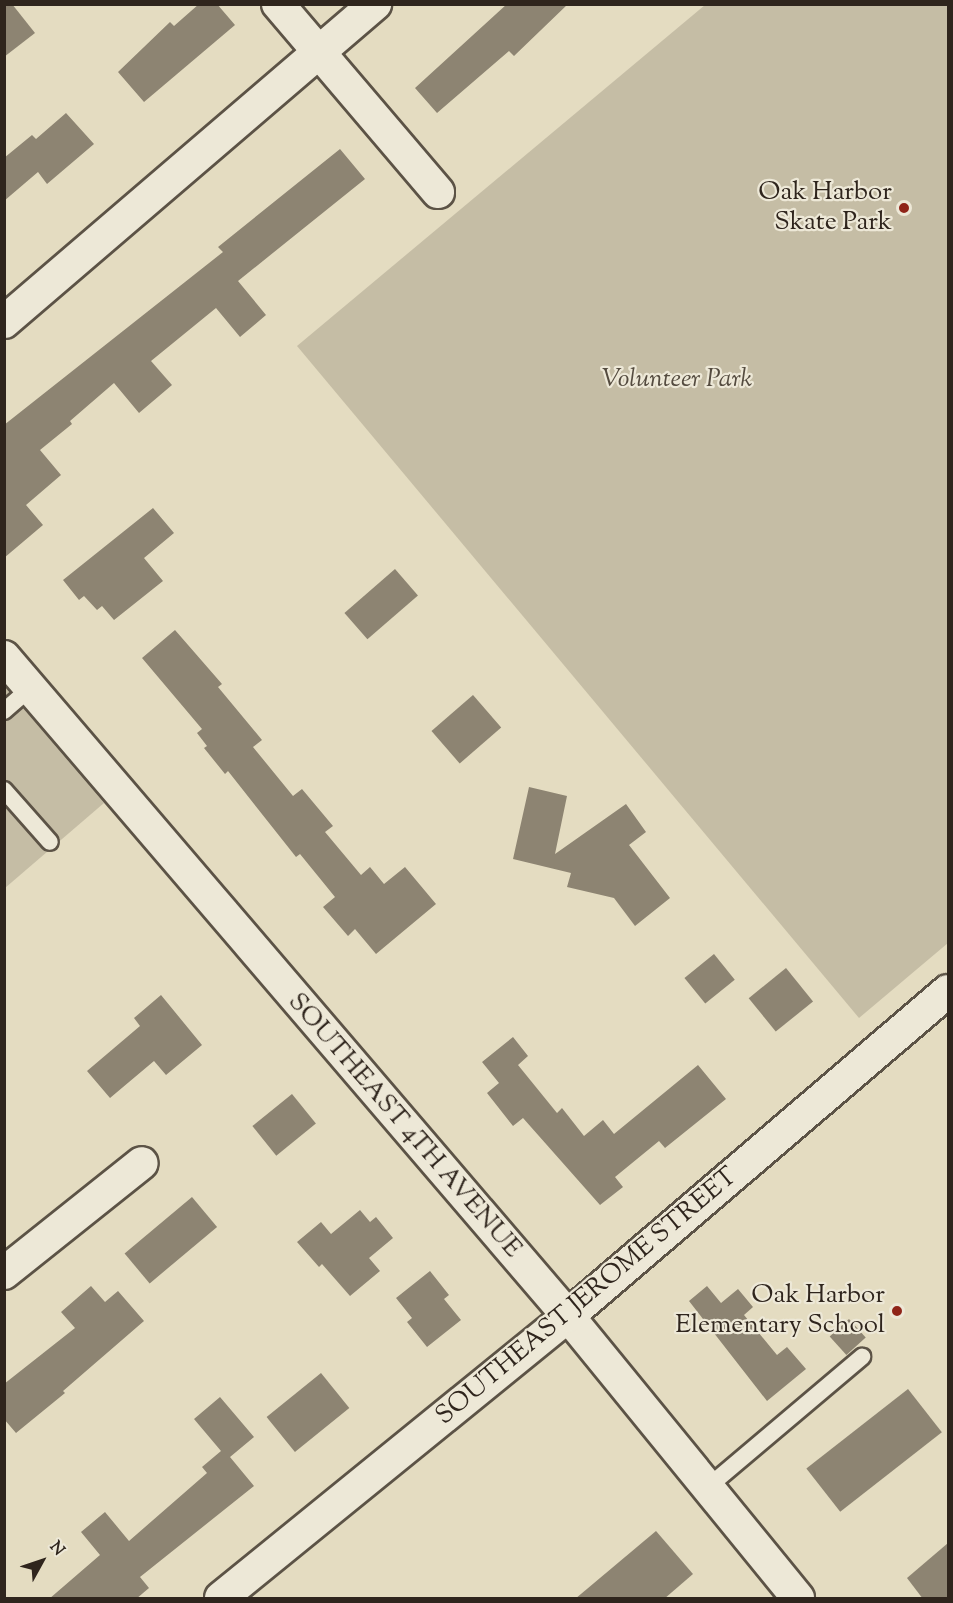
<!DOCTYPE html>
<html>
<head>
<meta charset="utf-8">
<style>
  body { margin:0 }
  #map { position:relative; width:953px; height:1603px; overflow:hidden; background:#e4dcc1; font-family:"Sorts Mill Goudy",serif }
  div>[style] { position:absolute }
  .green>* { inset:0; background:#c5bda5 }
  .building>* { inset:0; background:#8d8472; transform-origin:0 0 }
  .roads { filter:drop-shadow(2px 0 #5c5346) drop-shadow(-2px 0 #5c5346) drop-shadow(0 2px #5c5346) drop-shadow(0 -2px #5c5346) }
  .service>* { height:16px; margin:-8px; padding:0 8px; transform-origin:8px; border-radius:8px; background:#ede8d7 }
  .minor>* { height:32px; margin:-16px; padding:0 16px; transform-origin:16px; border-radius:16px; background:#ede8d7 }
  .dots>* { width:16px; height:16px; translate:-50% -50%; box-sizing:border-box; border:3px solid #ede8d7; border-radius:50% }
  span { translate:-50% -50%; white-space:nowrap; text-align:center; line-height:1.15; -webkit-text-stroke:4.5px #ede8d7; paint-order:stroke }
  .poi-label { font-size:26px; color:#2f251d }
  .right { translate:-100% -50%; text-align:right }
  .park-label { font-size:26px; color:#544b3f; font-style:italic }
  .street-label { font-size:26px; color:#2f251d }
  .frame { position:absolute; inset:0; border:6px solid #2f251d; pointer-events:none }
  .north { position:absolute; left:12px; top:1531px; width:60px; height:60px; -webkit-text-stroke:4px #ede8d7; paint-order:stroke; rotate:50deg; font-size:16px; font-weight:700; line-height:24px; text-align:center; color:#2f251d }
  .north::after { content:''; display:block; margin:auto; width:21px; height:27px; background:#2f251d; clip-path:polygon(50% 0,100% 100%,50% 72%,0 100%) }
</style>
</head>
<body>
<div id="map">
  <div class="green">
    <i style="clip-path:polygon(705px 5px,948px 5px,948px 943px,859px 1018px,297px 346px)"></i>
    <i style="clip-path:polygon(4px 686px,104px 803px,5px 888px,4px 888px)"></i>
  </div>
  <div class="building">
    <i style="clip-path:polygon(4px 4px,12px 4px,35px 33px,4px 57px)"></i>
    <i style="clip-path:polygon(199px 4px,217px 4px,235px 25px,144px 102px,118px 72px,170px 22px,174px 26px)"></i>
    <i style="clip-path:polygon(507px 4px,568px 4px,514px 56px,509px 51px,437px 113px,415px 88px)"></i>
    <i style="clip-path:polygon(66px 113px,94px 144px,47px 184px,38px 172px,4px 201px,4px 158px,32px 135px,36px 139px)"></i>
    <i style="clip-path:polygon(340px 149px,365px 179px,238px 281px,266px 315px,240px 337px,216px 308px,151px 361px,172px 385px,139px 413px,114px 383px,70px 421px,72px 424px,40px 450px,61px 475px,26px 505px,43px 525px,4px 558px,4px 425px,223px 252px,218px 247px)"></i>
    <i style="clip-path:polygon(153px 508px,174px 533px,144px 558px,163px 581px,114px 620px,102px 606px,97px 610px,84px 596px,79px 600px,63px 580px)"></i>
    <i style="left:395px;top:569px;width:35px;height:67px;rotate:49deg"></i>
    <i style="clip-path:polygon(175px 630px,222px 684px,218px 687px,262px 740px,253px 747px,293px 796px,302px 789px,333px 826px,325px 832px,361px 875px,370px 867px,384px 884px,405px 867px,436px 904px,376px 954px,355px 929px,348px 936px,323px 907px,335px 897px,300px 854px,296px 857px,228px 771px,225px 774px,204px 748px,207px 746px,197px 733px,202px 729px,142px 658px)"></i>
    <i style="left:473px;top:695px;width:43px;height:55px;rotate:49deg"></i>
    <i style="clip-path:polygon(529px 787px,567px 796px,555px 854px,626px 804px,646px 832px,629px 845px,670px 898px,635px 926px,614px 898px,567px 887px,571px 873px,513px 859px)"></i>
    <i style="left:714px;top:954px;width:33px;height:38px;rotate:51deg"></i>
    <i style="left:786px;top:968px;width:43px;height:48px;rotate:51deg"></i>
    <i style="clip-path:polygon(161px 995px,202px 1045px,166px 1075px,154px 1061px,110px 1098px,87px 1071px,140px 1026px,134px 1018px)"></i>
    <i style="clip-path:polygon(513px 1037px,528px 1056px,518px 1065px,557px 1113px,562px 1108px,584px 1136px,603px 1120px,614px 1134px,698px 1065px,726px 1099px,665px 1148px,659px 1141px,615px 1177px,623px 1187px,600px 1205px,523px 1118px,513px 1126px,487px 1093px,499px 1083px,482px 1062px)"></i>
    <i style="left:292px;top:1094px;width:38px;height:51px;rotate:51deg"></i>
    <i style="left:192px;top:1197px;width:39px;height:88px;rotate:50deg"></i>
    <i style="clip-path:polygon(360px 1210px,370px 1222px,376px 1217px,393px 1238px,369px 1258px,380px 1271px,350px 1296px,322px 1264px,319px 1267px,297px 1242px,321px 1222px,331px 1234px)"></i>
    <i style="clip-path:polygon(430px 1271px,449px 1295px,444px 1299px,461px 1320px,427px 1347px,407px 1322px,412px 1318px,396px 1298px)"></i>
    <i style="clip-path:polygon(91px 1286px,105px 1302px,118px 1291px,144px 1321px,63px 1391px,65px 1393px,16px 1433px,4px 1419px,4px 1384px,75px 1328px,61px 1312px)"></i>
    <i style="clip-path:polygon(707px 1286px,721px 1303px,738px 1289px,753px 1307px,744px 1315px,777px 1355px,787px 1347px,806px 1369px,767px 1401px,689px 1301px)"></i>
    <i style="left:849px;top:1319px;width:25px;height:26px;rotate:48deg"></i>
    <i style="left:321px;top:1373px;width:45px;height:70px;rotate:51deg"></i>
    <i style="left:908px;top:1389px;width:55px;height:129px;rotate:52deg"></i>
    <i style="clip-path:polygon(220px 1397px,254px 1437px,230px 1457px,254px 1486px,140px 1577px,149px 1588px,136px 1599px,49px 1599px,100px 1555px,81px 1532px,105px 1512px,129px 1541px,207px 1473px,202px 1467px,221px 1451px,194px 1419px)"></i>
    <i style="clip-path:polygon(656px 1531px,693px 1574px,664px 1599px,575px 1599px)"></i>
    <i style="clip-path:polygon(948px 1543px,948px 1599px,923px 1599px,907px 1578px)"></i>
  </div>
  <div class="roads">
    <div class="service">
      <i style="left:4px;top:711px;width:35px;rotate:-41deg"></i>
      <i style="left:4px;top:790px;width:69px;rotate:48.5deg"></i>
      <i style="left:708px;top:1487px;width:202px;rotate:-40.2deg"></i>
    </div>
    <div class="minor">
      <i style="left:278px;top:4px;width:247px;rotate:49.6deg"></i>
      <i style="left:4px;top:322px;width:489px;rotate:-40.6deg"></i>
      <i style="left:4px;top:657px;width:867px;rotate:49.44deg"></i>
      <i style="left:568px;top:1316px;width:364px;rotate:50.8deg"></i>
      <i style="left:4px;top:1273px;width:176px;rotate:-38.6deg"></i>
      <i style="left:221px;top:1598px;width:447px;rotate:-39.1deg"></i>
      <i style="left:568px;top:1316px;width:500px;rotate:-40.54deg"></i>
    </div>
  </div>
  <div class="dots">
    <i style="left:904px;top:208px;background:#8f2418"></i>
    <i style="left:897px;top:1311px;background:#8f2418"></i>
  </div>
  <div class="poi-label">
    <span class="right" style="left:892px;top:208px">Oak Harbor<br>Skate Park</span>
    <span class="right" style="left:885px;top:1311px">Oak Harbor<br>Elementary School</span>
  </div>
  <div class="park-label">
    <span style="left:677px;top:380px">Volunteer Park</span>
  </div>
  <div class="street-label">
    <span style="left:404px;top:1126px;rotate:49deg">SOUTHEAST 4TH AVENUE</span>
    <span style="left:587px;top:1297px;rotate:-40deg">SOUTHEAST JEROME STREET</span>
  </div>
  <div class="frame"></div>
  <div class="north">N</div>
</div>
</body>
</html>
